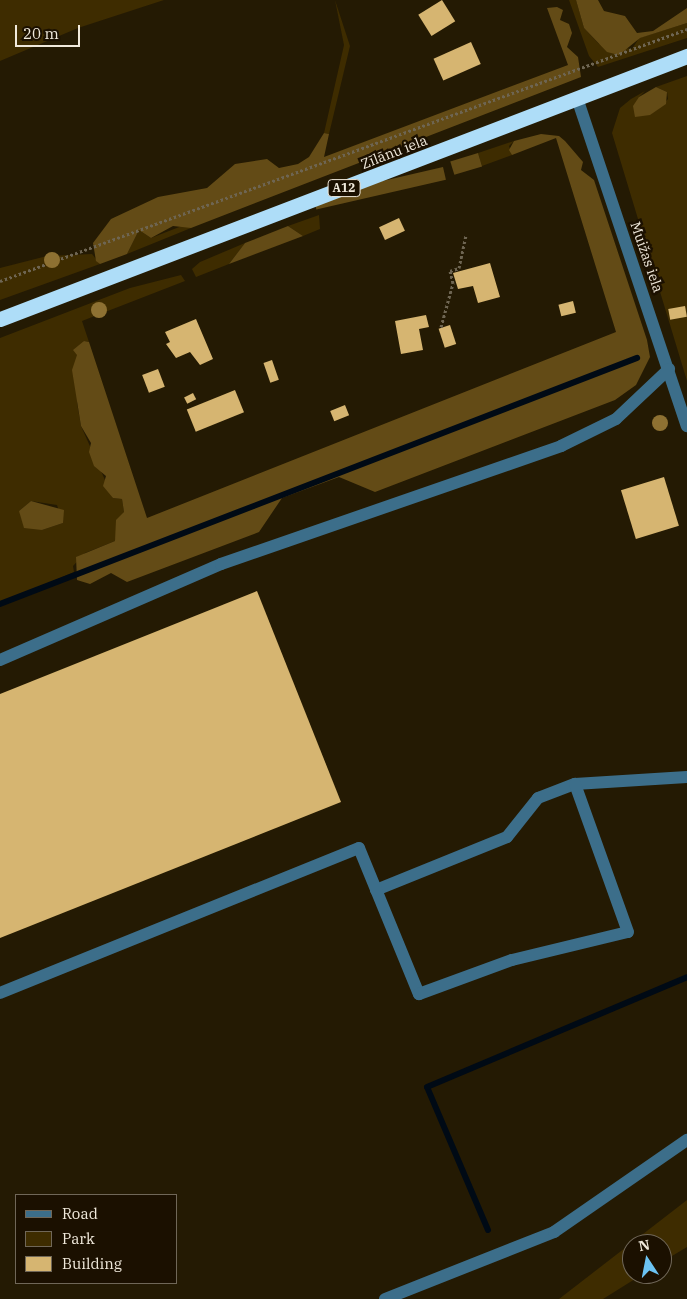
<!DOCTYPE html>
<html>
<head>
<meta charset="utf-8">
<style>
  body { margin:0 }
  #map { position:relative; width:687px; height:1299px; overflow:hidden; background:#241a03; font-family:"IBM Plex Serif",serif }
  div>[style] { position:absolute }
  .green>* { inset:0; background:#3e2c00 }
  .forest>* { inset:0; background:#634b16; transform-origin:0 0 }
  .stream>* { height:6px; margin:-3px; padding:0 3px; transform-origin:3px; border-radius:3px; background:#000a15 }
  .building>* { inset:0; background:#d6b571; transform-origin:0 0 }
  .path>* { height:3px; margin-top:-1.5px; transform-origin:0; background:repeating-linear-gradient(90deg,#6e6552 0 2.5px,transparent 0 5px) }
  .minor>* { height:12px; margin:-6px; padding:0 6px; transform-origin:6px; border-radius:6px; background:#3c6e8a }
  .highway>* { height:15px; margin:-7.5px; padding:0 7.5px; transform-origin:7.5px; border-radius:7.5px; background:#aeddf8 }
  .trees>* { width:16px; height:16px; margin:-8px; border-radius:50%; background:#8e7132 }
  span { translate:-50% -50%; white-space:nowrap; text-align:center; line-height:1.15; -webkit-text-stroke:5px #1b1000; paint-order:stroke }
  .shield-label span { padding:1px 4px; background:#1b1000; border:1px solid; border-radius:4px; -webkit-text-stroke-width:0 }
  .shield-label { font-size:12px; color:#f0e9db; font-weight:700 }
  .street-label { font-size:14px; color:#f0e9db }
  .legend { position:absolute; left:15px; top:1194px; width:162px; height:90px; box-sizing:border-box; background:#1b1000; border:1px solid #706758; margin:0; padding:6px 9px; list-style:none; font-size:15px; color:#f0e9db }
  .legend li { display:flex; align-items:center; gap:10px; height:25px }
  .legend b { width:25px; border:1px solid #706758 }
  .north { position:absolute; left:622px; top:1234px; width:50px; height:50px; box-sizing:border-box; background:#1b1000; border:1px solid #706758; border-radius:50%; rotate:349deg; font-size:14px; font-weight:700; line-height:20px; text-align:center; color:#f0e9db }
  .north::after { content:''; display:block; margin:auto; width:18px; height:22px; background:#6cc3f2; clip-path:polygon(50% 0,100% 100%,50% 72%,0 100%) }
  .scale { position:absolute; left:15px; top:25px; width:65px; height:22px; box-sizing:border-box; border:2px solid #f0e9db; border-top:0; padding-left:6px; font-size:15px; line-height:18px; white-space:nowrap; color:#f0e9db; -webkit-text-stroke:4px #1b1000; paint-order:stroke }
</style>
</head>
<body>
<div id="map">
  <div class="green">
    <i style="clip-path:polygon(0 0,164px 0,78px 28px,0 61px)"></i>
    <i style="clip-path:polygon(335px 0,350px 46px,329px 134px,324px 133px,344px 45px)"></i>
    <i style="clip-path:polygon(569px 0,576px 0,584px 28px,599px 44px,632px 49px,639px 38px,687px 23px,687px 38px,598px 67px,589px 56px)"></i>
    <i style="clip-path:polygon(687px 76px,687px 381px,612px 133px,620px 108px,631px 99px,645px 91px,639px 97px,653px 109px,659px 108px,668px 99px,667px 92px,656px 87px)"></i>
    <i style="clip-path:polygon(514px 141px,509px 146px,512px 155px,482px 166px,478px 153px)"></i>
    <i style="clip-path:polygon(319px 215px,320px 229px,303px 236px,288px 226px)"></i>
    <i style="clip-path:polygon(187px 224px,191px 228px,127px 254px,139px 230px,151px 238px)"></i>
    <i style="clip-path:polygon(245px 243px,229px 264px,196px 277px,192px 269px,200px 262px)"></i>
    <i style="clip-path:polygon(92px 254px,100px 264px,0 300px,0 268px,47px 256px)"></i>
    <i style="clip-path:polygon(evenodd,181px 275px,185px 281px,82px 321px,89px 342px,84px 341px,77px 355px,77px 403px,81px 426px,113px 498px,122px 499px,124px 512px,115px 541px,85px 553px,73px 566px,74px 572px,0 604px,0 338px,130px 288px,181px 275px,31px 501px,57px 505px,63px 523px,42px 530px,19px 511px,31px 501px)"></i>
    <i style="clip-path:polygon(687px 1200px,687px 1247px,662px 1262px,662px 1244px,632px 1244px,632px 1274px,643px 1274px,603px 1299px,559px 1299px)"></i>
  </div>
  <div class="forest">
    <i style="clip-path:polygon(576px 0,598px 0,604px 11px,625px 16px,637px 33px,653px 31px,687px 8px,687px 23px,640px 38px,619px 55px,607px 52px,584px 28px)"></i>
    <i style="clip-path:polygon(557px 7px,563px 10px,560px 20px,569px 24px,572px 33px,567px 47px,578px 57px,581px 77px,191px 228px,173px 226px,151px 238px,139px 230px,127px 254px,100px 264px,96px 261px,93px 243px,111px 219px,158px 197px,207px 188px,235px 164px,267px 159px,279px 168px,298px 164px,309px 157px,324px 133px,329px 134px,324px 157px,568px 65px,547px 8px)"></i>
    <i style="clip-path:polygon(656px 87px,667px 92px,666px 104px,650px 115px,635px 117px,633px 106px,639px 97px)"></i>
    <i style="clip-path:polygon(541px 134px,559px 136px,565px 141px,583px 162px,581px 170px,594px 180px,647px 340px,650px 357px,636px 385px,615px 400px,375px 492px,339px 477px,282px 498px,259px 532px,127px 582px,111px 573px,90px 584px,77px 580px,76px 557px,115px 541px,116px 520px,124px 512px,122px 499px,113px 498px,103px 486px,106px 476px,94px 466px,89px 452px,91px 443px,81px 426px,72px 370px,77px 355px,73px 350px,84px 341px,89px 342px,147px 518px,616px 332px,556px 138px,512px 155px,509px 150px,514px 141px)"></i>
    <i style="left:478px;top:153px;width:14px;height:29px;rotate:73deg"></i>
    <i style="left:443px;top:167px;width:13px;height:133px;rotate:77deg"></i>
    <i style="clip-path:polygon(288px 226px,303px 236px,229px 264px,245px 243px)"></i>
    <i style="clip-path:polygon(31px 501px,64px 510px,63px 523px,42px 530px,24px 528px,19px 511px)"></i>
  </div>
  <div class="stream">
    <i style="left:0;top:604px;width:683px;rotate:-21.12deg"></i>
    <i style="left:488px;top:1230px;width:155px;rotate:-113.1deg"></i>
    <i style="left:427px;top:1087px;width:282px;rotate:-22.9deg"></i>
  </div>
  <div class="building">
    <i style="left:442px;top:0;width:25px;height:28px;rotate:58deg"></i>
    <i style="left:471px;top:42px;width:24px;height:41px;rotate:66deg"></i>
    <i style="left:399px;top:218px;width:14px;height:22px;rotate:65deg"></i>
    <i style="clip-path:polygon(490px 263px,500px 297px,478px 303px,473px 286px,458px 289px,453px 273px)"></i>
    <i style="left:573px;top:301px;width:12px;height:15px;rotate:76deg"></i>
    <i style="left:685px;top:306px;width:11px;height:17px;rotate:80deg"></i>
    <i style="clip-path:polygon(426px 315px,429px 327px,419px 329px,423px 350px,401px 354px,395px 321px)"></i>
    <i style="clip-path:polygon(196px 319px,213px 359px,200px 365px,190px 352px,176px 358px,166px 344px,170px 342px,165px 332px)"></i>
    <i style="left:450px;top:325px;width:20px;height:12px;rotate:72deg"></i>
    <i style="left:272px;top:360px;width:21px;height:9px;rotate:71deg"></i>
    <i style="left:158px;top:369px;width:19px;height:17px;rotate:69deg"></i>
    <i style="left:235px;top:390px;width:24px;height:52px;rotate:68deg"></i>
    <i style="left:193px;top:393px;width:7px;height:10px;rotate:63deg"></i>
    <i style="left:345px;top:405px;width:11px;height:16px;rotate:68deg"></i>
    <i style="left:664px;top:477px;width:51px;height:45px;rotate:73deg"></i>
    <i style="clip-path:polygon(257px 591px,341px 802px,0 938px,0 694px)"></i>
  </div>
  <div class="path">
    <i style="left:0;top:281px;width:732px;rotate:-20.14deg"></i>
    <i style="left:441px;top:327px;width:46px;rotate:-74.7deg"></i>
    <i style="left:453px;top:283px;width:12px;rotate:-104deg"></i>
    <i style="left:450px;top:271px;width:9px;rotate:-18deg"></i>
    <i style="left:459px;top:268px;width:33px;rotate:-78deg"></i>
  </div>
  <div class="minor">
    <i style="left:577px;top:98px;width:346px;rotate:71.5deg"></i>
    <i style="left:0;top:660px;width:241px;rotate:-23.5deg"></i>
    <i style="left:221px;top:564px;width:360px;rotate:-19.1deg"></i>
    <i style="left:561px;top:446px;width:61px;rotate:-26.1deg"></i>
    <i style="left:616px;top:419px;width:73px;rotate:-43.3deg"></i>
    <i style="left:376px;top:890px;width:141px;rotate:-22deg"></i>
    <i style="left:507px;top:837px;width:50px;rotate:-51.5deg"></i>
    <i style="left:538px;top:798px;width:40px;rotate:-21deg"></i>
    <i style="left:575px;top:784px;width:112px;rotate:-3.6deg"></i>
    <i style="left:0;top:993px;width:387px;rotate:-22deg"></i>
    <i style="left:359px;top:848px;width:158px;rotate:67.7deg"></i>
    <i style="left:419px;top:994px;width:99px;rotate:-20.1deg"></i>
    <i style="left:512px;top:960px;width:119px;rotate:-13.6deg"></i>
    <i style="left:628px;top:932px;width:157px;rotate:-109.7deg"></i>
    <i style="left:385px;top:1299px;width:182px;rotate:-21.6deg"></i>
    <i style="left:554px;top:1232px;width:162px;rotate:-34.7deg"></i>
  </div>
  <div class="highway">
    <i style="left:0;top:319px;width:736px;rotate:-20.95deg"></i>
  </div>
  <div class="trees">
    <i style="left:52px;top:260px"></i>
    <i style="left:99px;top:310px"></i>
    <i style="left:660px;top:423px"></i>
  </div>
  <div class="shield-label">
    <span style="left:344px;top:188px">A12</span>
  </div>
  <div class="street-label">
    <span style="left:394px;top:152px;rotate:-21deg">Zīlānu iela</span>
    <span style="left:647px;top:257px;rotate:71deg">Muižas iela</span>
  </div>
  <ul class="legend">
  <li><b style="height:6px;background:#3c6e8a"></b>Road</li>
  <li><b style="height:14px;background:#3e2c00"></b>Park</li>
  <li><b style="height:14px;background:#d6b571"></b>Building</li>
  </ul>
  <div class="north">N</div>
  <div class="scale">20 m</div>
</div>
</body>
</html>
